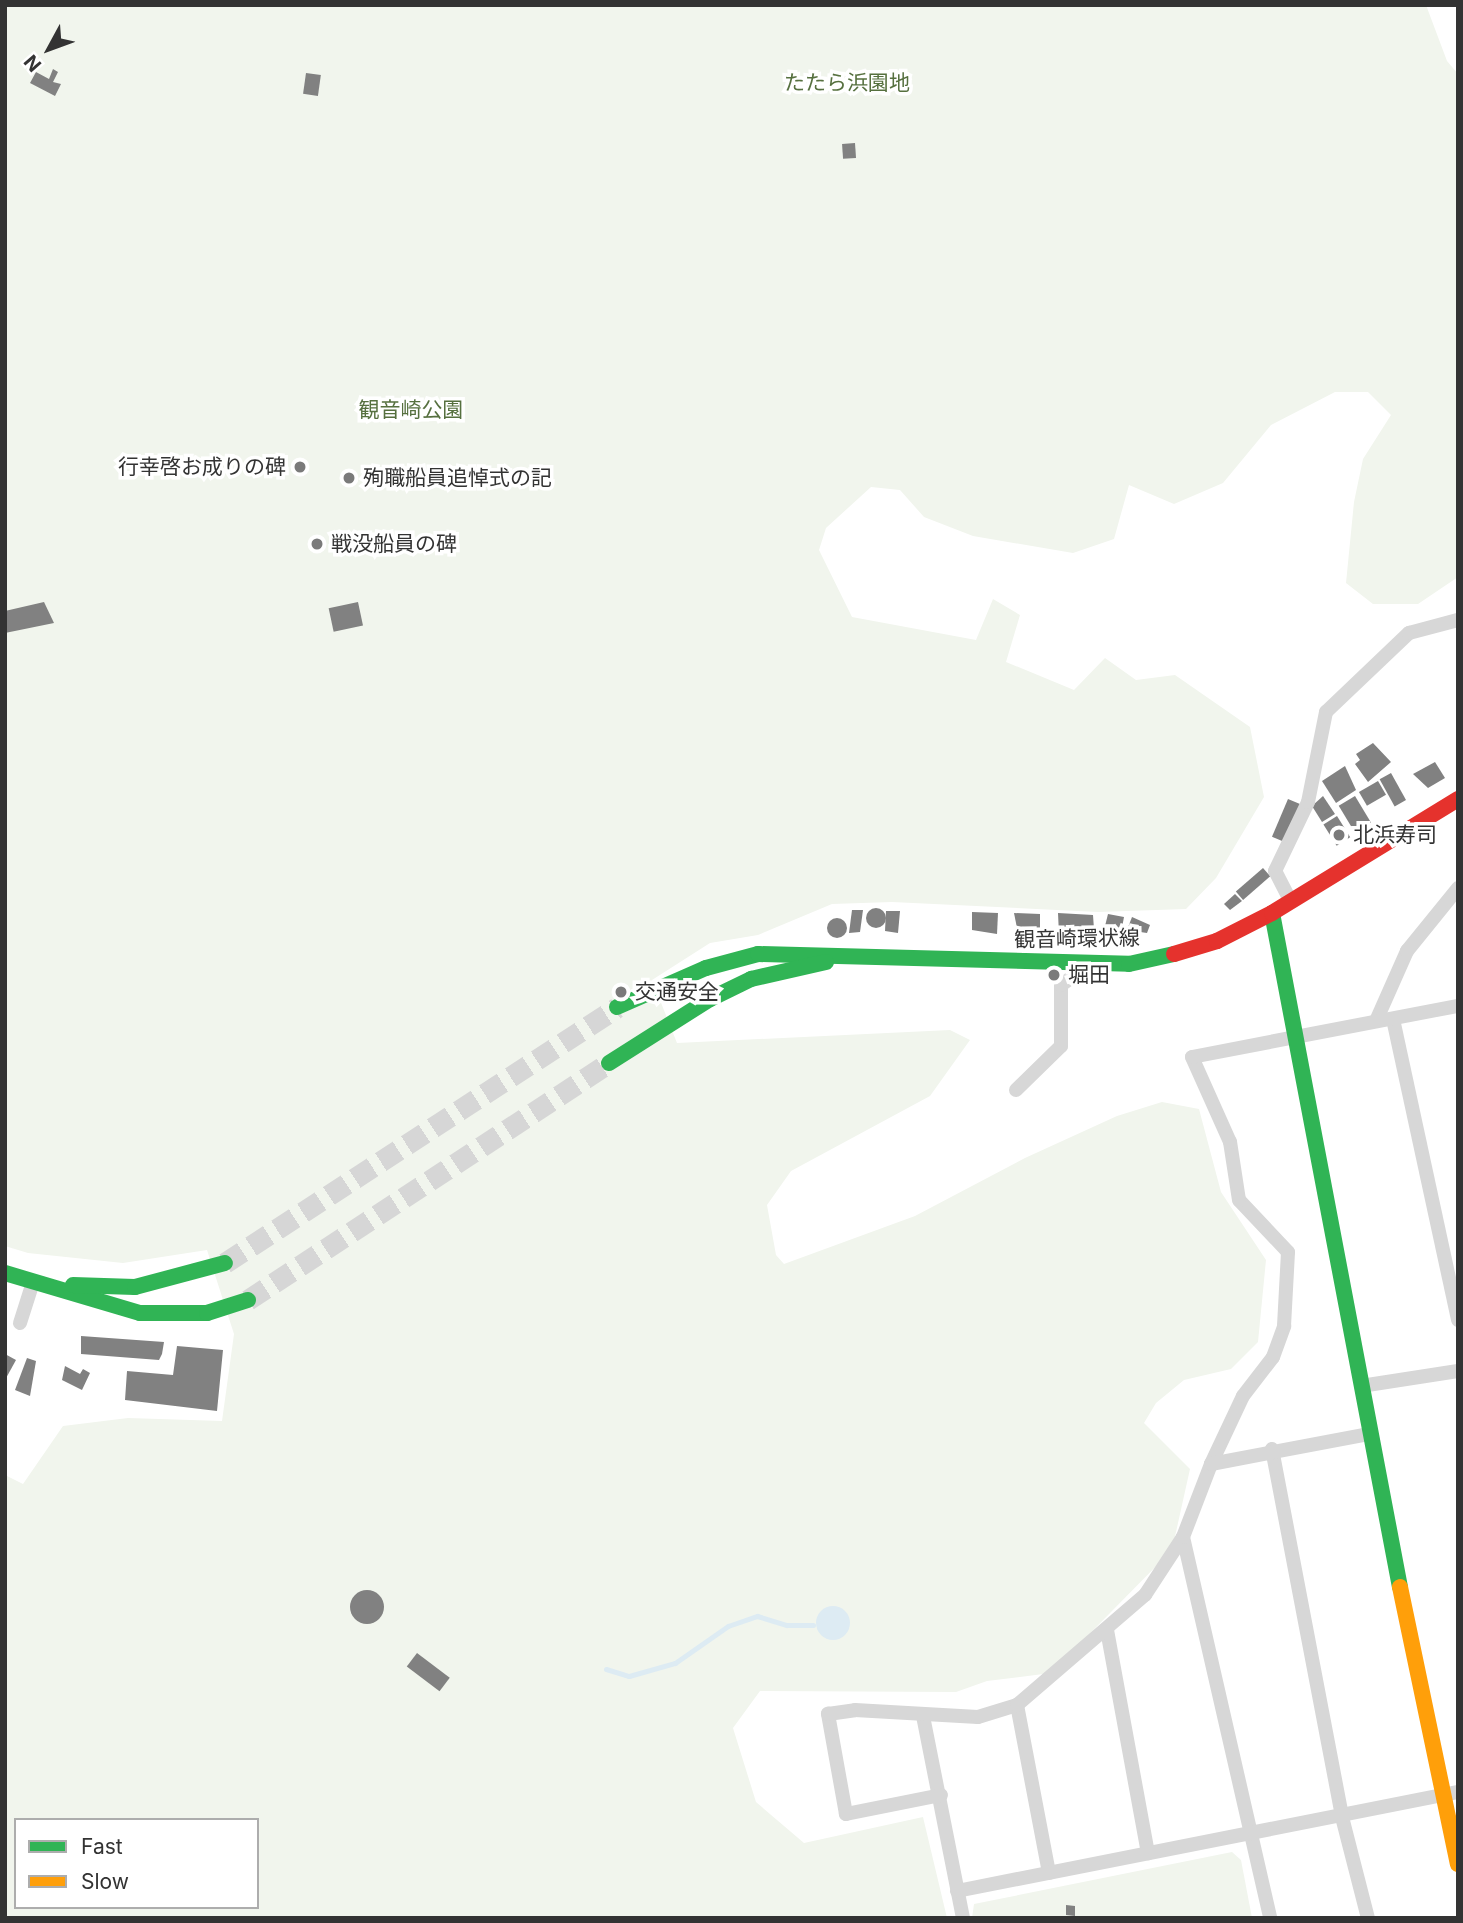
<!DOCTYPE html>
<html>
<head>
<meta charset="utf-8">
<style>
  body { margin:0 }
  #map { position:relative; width:1463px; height:1923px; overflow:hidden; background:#fff; font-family:Inter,"Noto Sans JP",sans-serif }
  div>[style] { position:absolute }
  .green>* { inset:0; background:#f1f5ed }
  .water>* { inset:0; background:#ddebf3 }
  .round { border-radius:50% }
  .stream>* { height:5px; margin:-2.5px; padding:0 2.5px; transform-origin:2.5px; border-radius:2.5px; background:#ddebf3 }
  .building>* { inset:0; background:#818181; transform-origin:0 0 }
  .secondary-tunnel>* { height:21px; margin-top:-10.5px; transform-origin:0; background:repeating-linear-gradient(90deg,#d6d6d6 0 21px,transparent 0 31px) }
  .street>* { height:14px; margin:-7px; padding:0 7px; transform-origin:7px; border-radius:7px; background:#d7d7d7 }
  .fast>* { height:16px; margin:-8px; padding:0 8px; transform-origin:8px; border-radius:8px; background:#30b455 }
  .slow>* { height:16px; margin:-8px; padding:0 8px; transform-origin:8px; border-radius:8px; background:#ff9f0a }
  .jam>* { height:16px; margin:-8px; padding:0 8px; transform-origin:8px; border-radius:8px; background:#e5322d }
  .dots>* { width:19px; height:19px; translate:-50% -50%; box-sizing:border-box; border:4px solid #fff; border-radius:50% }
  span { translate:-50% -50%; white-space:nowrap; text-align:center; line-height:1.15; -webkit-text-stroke:7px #fff; paint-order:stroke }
  .park-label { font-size:21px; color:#56703f }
  .poi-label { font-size:21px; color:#333 }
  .right { translate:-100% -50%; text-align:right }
  .left { translate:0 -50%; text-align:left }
  .street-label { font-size:21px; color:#333 }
  .frame { position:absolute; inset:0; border:7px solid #333; pointer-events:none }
  .legend { position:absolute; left:14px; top:1818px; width:245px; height:91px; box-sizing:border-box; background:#fff; border:2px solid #adadad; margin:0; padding:9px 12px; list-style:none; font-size:21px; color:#333 }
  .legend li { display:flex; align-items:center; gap:14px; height:35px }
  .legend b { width:35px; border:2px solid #adadad }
  .north { position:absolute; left:14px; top:14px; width:70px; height:70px; -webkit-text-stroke:5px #fff; paint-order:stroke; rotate:229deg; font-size:19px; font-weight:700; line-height:28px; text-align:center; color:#333 }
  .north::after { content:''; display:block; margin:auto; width:24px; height:32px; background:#333; clip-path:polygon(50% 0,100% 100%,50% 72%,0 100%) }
</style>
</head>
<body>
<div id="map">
  <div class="green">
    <i style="clip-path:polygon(evenodd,5px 5px,1426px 5px,1447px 61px,1458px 74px,1458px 577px,1418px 604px,1373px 604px,1346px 583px,1354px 502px,1363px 459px,1391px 415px,1368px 392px,1335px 392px,1271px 425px,1223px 483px,1174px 504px,1129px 485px,1114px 539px,1073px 553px,973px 536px,924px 517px,900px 490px,871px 487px,826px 528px,819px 550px,852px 617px,976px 640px,993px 599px,1020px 615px,1006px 662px,1074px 690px,1105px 658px,1136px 680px,1175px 675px,1250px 727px,1264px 797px,1216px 878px,1186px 909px,1098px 912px,892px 902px,832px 904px,758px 935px,710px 943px,652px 980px,677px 1043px,950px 1030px,970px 1040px,930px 1096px,791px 1171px,767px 1205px,776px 1255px,784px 1264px,915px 1216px,1025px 1158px,1117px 1116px,1162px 1102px,1199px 1109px,1221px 1192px,1266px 1260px,1258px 1342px,1231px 1369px,1184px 1380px,1156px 1403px,1144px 1423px,1190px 1469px,1172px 1550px,1051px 1673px,987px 1681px,956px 1692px,760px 1691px,733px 1728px,756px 1802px,804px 1843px,923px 1817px,947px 1918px,5px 1918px,5px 1475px,23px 1484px,63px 1426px,128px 1418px,222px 1421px,234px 1334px,207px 1250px,123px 1263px,28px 1253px,5px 1246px,5px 5px,16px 1820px,257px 1820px,257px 1907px,16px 1907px,16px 1820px)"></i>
    <i style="clip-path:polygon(1232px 1852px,1241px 1860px,1252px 1918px,972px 1918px,974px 1904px)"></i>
  </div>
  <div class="water">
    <i class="round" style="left:816px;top:1606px;width:34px;height:34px"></i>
  </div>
  <div class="stream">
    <i style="left:606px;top:1669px;width:24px;rotate:17deg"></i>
    <i style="left:629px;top:1676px;width:48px;rotate:-15.8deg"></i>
    <i style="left:675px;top:1663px;width:65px;rotate:-34.9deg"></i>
    <i style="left:728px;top:1626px;width:31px;rotate:-19deg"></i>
    <i style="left:757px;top:1616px;width:31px;rotate:17deg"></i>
    <i style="left:787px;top:1625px;width:26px"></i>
  </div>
  <div class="building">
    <i style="clip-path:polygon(53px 69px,58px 72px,53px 82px,61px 84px,55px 96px,30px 83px,36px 72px,49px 79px)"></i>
    <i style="left:306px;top:73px;width:15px;height:21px;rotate:8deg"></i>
    <i style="left:855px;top:143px;width:15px;height:13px;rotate:86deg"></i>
    <i style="clip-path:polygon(44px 602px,54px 623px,5px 633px,5px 611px)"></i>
    <i style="left:358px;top:602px;width:24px;height:30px;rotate:78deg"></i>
    <i style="clip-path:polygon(1373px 743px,1391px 762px,1368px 782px,1355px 764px,1360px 760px,1356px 754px)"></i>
    <i style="clip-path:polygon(1435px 762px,1445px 778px,1428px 788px,1413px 774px)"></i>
    <i style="clip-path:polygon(1345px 766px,1356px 790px,1336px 803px,1322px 781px)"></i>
    <i style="left:1391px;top:773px;width:31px;height:13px;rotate:61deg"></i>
    <i style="left:1378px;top:781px;width:16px;height:22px;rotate:60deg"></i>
    <i style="clip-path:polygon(1323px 796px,1335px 814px,1322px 822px,1312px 806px)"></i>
    <i style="left:1355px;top:796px;width:31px;height:19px;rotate:59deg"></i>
    <i style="left:1288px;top:799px;width:13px;height:41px;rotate:23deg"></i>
    <i style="left:1337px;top:816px;width:25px;height:16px;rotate:58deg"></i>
    <i style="left:1263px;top:868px;width:11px;height:36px;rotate:49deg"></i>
    <i style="clip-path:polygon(1235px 894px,1242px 901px,1230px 910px,1224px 904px)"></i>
    <i class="round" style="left:866px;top:908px;width:20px;height:20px"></i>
    <i style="clip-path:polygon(852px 910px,863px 910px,860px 932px,849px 933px)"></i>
    <i style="clip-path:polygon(886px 911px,900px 911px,898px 933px,885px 931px)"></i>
    <i style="clip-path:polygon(972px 912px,998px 913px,997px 934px,972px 930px)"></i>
    <i style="clip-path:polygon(1014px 913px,1040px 914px,1040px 938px,1019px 938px)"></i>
    <i style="clip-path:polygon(1058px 913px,1093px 915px,1094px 929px,1090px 929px,1090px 935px,1059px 935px)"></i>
    <i style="clip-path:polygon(1108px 914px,1124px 917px,1120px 938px,1110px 935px,1112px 927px,1105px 926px)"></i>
    <i style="clip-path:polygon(1132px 917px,1150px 925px,1147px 933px,1127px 930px)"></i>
    <i class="round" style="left:827px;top:918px;width:20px;height:20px"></i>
    <i style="clip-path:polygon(81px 1336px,164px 1342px,162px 1354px,159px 1360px,81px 1354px)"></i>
    <i style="clip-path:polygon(177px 1346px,223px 1350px,217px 1411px,125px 1400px,127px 1371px,173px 1375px)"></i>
    <i style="clip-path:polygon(5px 1354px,16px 1360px,5px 1380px)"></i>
    <i style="clip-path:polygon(27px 1358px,36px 1361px,30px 1396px,15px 1390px)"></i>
    <i style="clip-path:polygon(65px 1366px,80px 1374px,83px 1369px,90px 1373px,82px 1390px,62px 1380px)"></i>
    <i class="round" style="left:350px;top:1590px;width:34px;height:34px"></i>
    <i style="left:417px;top:1653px;width:41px;height:17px;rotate:37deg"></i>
    <i style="clip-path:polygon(1066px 1905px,1075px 1906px,1075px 1916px,1066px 1915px)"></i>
  </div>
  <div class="secondary-tunnel">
    <i style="left:225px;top:1263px;width:468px;rotate:-33.1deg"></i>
    <i style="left:248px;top:1300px;width:432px;rotate:-33.3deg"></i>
  </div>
  <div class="street">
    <i style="left:1291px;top:902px;width:35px;rotate:-117deg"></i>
    <i style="left:1275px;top:871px;width:76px;rotate:-64.4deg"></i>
    <i style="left:1308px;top:802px;width:92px;rotate:-78.7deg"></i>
    <i style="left:1326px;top:712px;width:115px;rotate:-43.6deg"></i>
    <i style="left:1409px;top:633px;width:51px;rotate:-14.9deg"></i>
    <i style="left:1393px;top:1019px;width:308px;rotate:77.8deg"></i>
    <i style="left:1376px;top:1021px;width:77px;rotate:-66.1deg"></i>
    <i style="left:1407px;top:951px;width:81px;rotate:-51deg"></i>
    <i style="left:1016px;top:1090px;width:63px;rotate:-44.4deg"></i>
    <i style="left:1061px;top:1046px;width:61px;rotate:-90deg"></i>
    <i style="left:1061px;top:985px;width:16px;rotate:-35deg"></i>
    <i style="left:1074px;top:976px;width:13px;rotate:-94deg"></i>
    <i style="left:20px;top:1323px;width:43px;rotate:-72.4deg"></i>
    <i style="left:1361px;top:1386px;width:98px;rotate:-8.8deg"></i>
    <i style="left:1272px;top:1449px;width:375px;rotate:79.2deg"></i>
    <i style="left:1342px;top:1817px;width:104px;rotate:75.6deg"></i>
    <i style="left:1211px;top:1464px;width:75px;rotate:-64.8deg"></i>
    <i style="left:1243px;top:1396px;width:49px;rotate:-52.4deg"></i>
    <i style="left:1273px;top:1357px;width:33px;rotate:-70deg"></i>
    <i style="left:1284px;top:1326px;width:74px;rotate:-86.9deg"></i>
    <i style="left:1288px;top:1252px;width:71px;rotate:-133.3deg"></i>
    <i style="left:1239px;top:1200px;width:59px;rotate:-98.8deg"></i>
    <i style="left:1230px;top:1142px;width:93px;rotate:-114.1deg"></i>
    <i style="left:1192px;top:1057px;width:271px;rotate:-10.9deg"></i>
    <i style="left:1183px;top:1537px;width:391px;rotate:77.1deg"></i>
    <i style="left:1107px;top:1630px;width:227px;rotate:79.6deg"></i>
    <i style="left:1017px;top:1705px;width:171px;rotate:79.2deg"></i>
    <i style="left:923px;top:1716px;width:206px;rotate:78.8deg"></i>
    <i style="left:941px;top:1795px;width:97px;rotate:168.7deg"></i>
    <i style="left:846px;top:1814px;width:102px;rotate:-100.2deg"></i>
    <i style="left:828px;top:1714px;width:27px;rotate:-8deg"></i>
    <i style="left:855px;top:1710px;width:123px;rotate:3.3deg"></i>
    <i style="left:978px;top:1717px;width:41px;rotate:-17.1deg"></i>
    <i style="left:1017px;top:1705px;width:169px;rotate:-40.7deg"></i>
    <i style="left:1145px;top:1595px;width:69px;rotate:-56.8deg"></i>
    <i style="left:1183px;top:1537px;width:78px;rotate:-69deg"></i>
    <i style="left:1211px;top:1464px;width:160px;rotate:-10.8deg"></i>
    <i style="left:957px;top:1891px;width:511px;rotate:-11.18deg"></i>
  </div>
  <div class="fast">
    <i style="left:1272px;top:913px;width:686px;rotate:79.25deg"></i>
    <i style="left:617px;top:1007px;width:97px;rotate:-23.7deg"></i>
    <i style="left:706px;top:968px;width:54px;rotate:-15.1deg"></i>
    <i style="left:758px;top:954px;width:371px;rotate:1.5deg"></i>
    <i style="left:1129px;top:964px;width:46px;rotate:-12.5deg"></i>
    <i style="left:609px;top:1063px;width:120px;rotate:-32.4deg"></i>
    <i style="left:710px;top:999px;width:46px;rotate:-26deg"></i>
    <i style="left:751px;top:979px;width:77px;rotate:-12.8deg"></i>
    <i style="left:5px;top:1273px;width:141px;rotate:16.5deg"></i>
    <i style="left:140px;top:1313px;width:67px"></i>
    <i style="left:207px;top:1313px;width:43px;rotate:-17.6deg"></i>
    <i style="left:73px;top:1285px;width:62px;rotate:1.8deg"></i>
    <i style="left:135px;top:1287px;width:93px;rotate:-14.9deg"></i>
  </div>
  <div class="slow">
    <i style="left:1400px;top:1587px;width:283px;rotate:78.2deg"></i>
  </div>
  <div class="jam">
    <i style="left:1174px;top:954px;width:45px;rotate:-16.8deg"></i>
    <i style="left:1217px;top:941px;width:62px;rotate:-27deg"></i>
    <i style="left:1272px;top:913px;width:218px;rotate:-31.5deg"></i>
  </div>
  <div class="dots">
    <i style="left:300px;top:467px;background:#7a7a7a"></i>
    <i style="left:349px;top:478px;background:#7a7a7a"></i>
    <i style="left:317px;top:544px;background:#7a7a7a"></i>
    <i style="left:1339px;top:835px;background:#7a7a7a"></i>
    <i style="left:1054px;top:975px;background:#7a7a7a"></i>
    <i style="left:621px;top:992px;background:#7a7a7a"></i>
  </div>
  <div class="park-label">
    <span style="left:847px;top:83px">たたら浜園地</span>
    <span style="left:411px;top:410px">観音崎公園</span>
  </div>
  <div class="poi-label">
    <span class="right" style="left:286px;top:467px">行幸啓お成りの碑</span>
    <span class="left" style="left:363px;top:478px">殉職船員追悼式の記</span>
    <span class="left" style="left:331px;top:544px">戦没船員の碑</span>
    <span class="left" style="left:1353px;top:835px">北浜寿司</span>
    <span class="left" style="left:1068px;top:975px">堀田</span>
    <span class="left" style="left:635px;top:992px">交通安全</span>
  </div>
  <div class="street-label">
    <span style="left:1077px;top:939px;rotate:-1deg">観音崎環状線</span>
  </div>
  <div class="frame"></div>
  <ul class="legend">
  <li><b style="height:9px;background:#30b455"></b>Fast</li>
  <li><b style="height:9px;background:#ff9f0a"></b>Slow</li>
  </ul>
  <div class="north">N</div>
</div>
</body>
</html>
